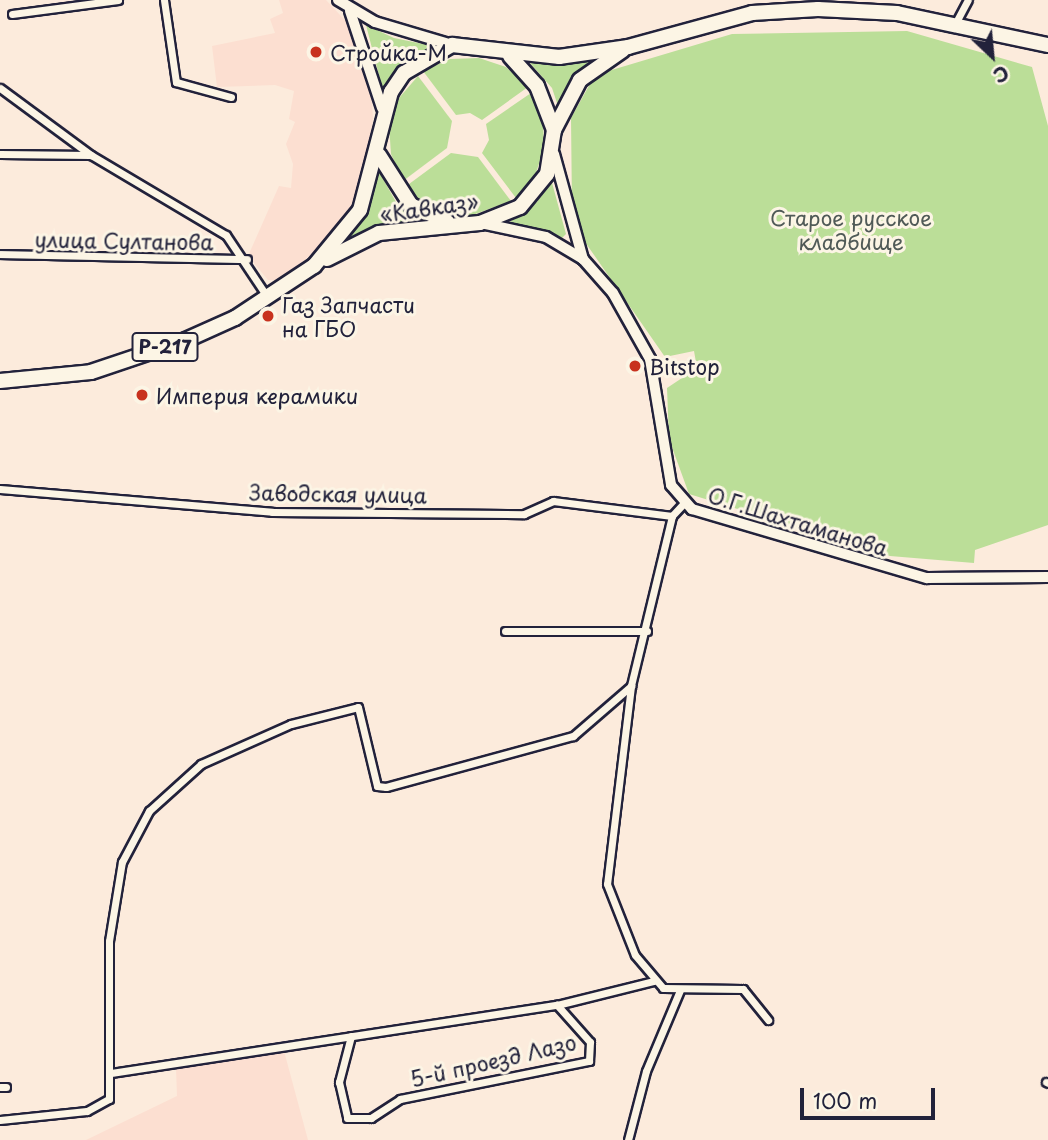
<!DOCTYPE html>
<html>
<head>
<meta charset="utf-8">
<style>
  body { margin:0 }
  #map { position:relative; width:1048px; height:1140px; overflow:hidden; background:#fcebdc; font-family:"Playpen Sans",sans-serif }
  div>[style] { position:absolute }
  .built>* { inset:0; background:#fcdfd1 }
  .green>* { inset:0; background:#bbde98 }
  .roads { filter:drop-shadow(2px 0 #22223b) drop-shadow(-2px 0 #22223b) drop-shadow(0 2px #22223b) drop-shadow(0 -2px #22223b) }
  .street>* { height:7px; margin:-3.5px; padding:0 3.5px; transform-origin:3.5px; border-radius:3.5px; background:#fcf5e5 }
  .secondary>* { height:10px; margin:-5px; padding:0 5px; transform-origin:5px; border-radius:5px; background:#fcf5e5 }
  .highway>* { height:14px; margin:-7px; padding:0 7px; transform-origin:7px; border-radius:7px; background:#fcf5e5 }
  .dots>* { width:19px; height:19px; translate:-50% -50%; box-sizing:border-box; border:4px solid #fcf5e5; border-radius:50% }
  span { translate:-50% -50%; white-space:nowrap; text-align:center; line-height:1.15; -webkit-text-stroke:6px #fcf5e5; paint-order:stroke }
  .shield-label span { padding:2px 5px; background:#fcf5e5; border:2px solid; border-radius:5px; -webkit-text-stroke-width:0 }
  .shield-label { font-size:19px; color:#22223b; font-weight:700 }
  .poi-label { font-size:21px; color:#22223b }
  .left { translate:0 -50%; text-align:left }
  .street-label { font-size:21px; color:#22223b }
  .park-label { font-size:21px; color:#505a57 }
  .north { position:absolute; left:957px; top:21px; width:70px; height:70px; -webkit-text-stroke:5px #fcf5e5; paint-order:stroke; rotate:154deg; font-size:19px; font-weight:700; line-height:28px; text-align:center; color:#22223b }
  .north::after { content:''; display:block; margin:auto; width:24px; height:32px; background:#22223b; clip-path:polygon(50% 0,100% 100%,50% 72%,0 100%) }
  .scale { position:absolute; left:800px; top:1088px; width:135px; height:32px; box-sizing:border-box; border:4px solid #22223b; border-top:0; padding-left:9px; font-size:21px; line-height:24px; white-space:nowrap; color:#22223b; -webkit-text-stroke:5px #fcf5e5; paint-order:stroke }
</style>
</head>
<body>
<div id="map">
  <div class="built">
    <i style="clip-path:polygon(279px 0,326px 0,355px 31px,369px 71px,373px 117px,367px 180px,351px 219px,282px 280px,268px 280px,248px 256px,279px 186px,291px 188px,293px 164px,286px 144px,295px 122px,289px 119px,294px 91px,275px 85px,217px 87px,212px 46px,275px 33px,270px 19px,283px 13px)"></i>
    <i style="clip-path:polygon(284px 1051px,308px 1140px,86px 1140px,177px 1096px,176px 1068px)"></i>
  </div>
  <div class="green">
    <i style="clip-path:polygon(366px 25px,394px 38px,433px 46px,404px 62px,383px 91px)"></i>
    <i style="clip-path:polygon(907px 31px,1032px 67px,1048px 126px,1048px 525px,975px 550px,974px 563px,890px 556px,689px 494px,669px 439px,667px 388px,697px 368px,694px 351px,665px 357px,585px 242px,572px 209px,571px 118px,591px 82px,605px 72px,732px 34px)"></i>
    <i style="clip-path:polygon(599px 57px,576px 78px,559px 109px,552px 88px,530px 63px)"></i>
    <i style="clip-path:polygon(479px 58px,506px 67px,528px 87px,482px 120px,470px 113px,456px 115px,423px 71px,450px 59px)"></i>
    <i style="clip-path:polygon(418px 76px,452px 121px,447px 148px,403px 181px,391px 154px,389px 125px,399px 98px)"></i>
    <i style="clip-path:polygon(531px 93px,543px 119px,544px 148px,535px 176px,516px 198px,482px 153px,489px 140px,486px 124px)"></i>
    <i style="clip-path:polygon(451px 153px,478px 157px,511px 201px,470px 216px,441px 211px,416px 197px,405px 187px)"></i>
    <i style="clip-path:polygon(378px 170px,396px 202px,420px 220px,379px 228px,345px 244px,366px 213px)"></i>
    <i style="clip-path:polygon(551px 179px,566px 234px,562px 238px,510px 222px,537px 202px)"></i>
  </div>
  <div class="roads">
    <div class="street">
      <i style="left:164px;top:0;width:83px;rotate:81.7deg"></i>
      <i style="left:176px;top:82px;width:57px;rotate:15.3deg"></i>
      <i style="left:12px;top:14px;width:107px;rotate:-7.5deg"></i>
      <i style="left:955px;top:24px;width:27px;rotate:-62deg"></i>
      <i style="left:0;top:88px;width:113px;rotate:36.4deg"></i>
      <i style="left:91px;top:155px;width:157px;rotate:30.7deg"></i>
      <i style="left:226px;top:235px;width:76px;rotate:56.3deg"></i>
      <i style="left:0;top:154px;width:90px;rotate:0.6deg"></i>
      <i style="left:0;top:254px;width:247px;rotate:1.2deg"></i>
      <i style="left:0;top:489px;width:273px;rotate:4.8deg"></i>
      <i style="left:272px;top:512px;width:252px;rotate:0.5deg"></i>
      <i style="left:524px;top:514px;width:32px;rotate:-24deg"></i>
      <i style="left:553px;top:501px;width:120px;rotate:7.2deg"></i>
      <i style="left:684px;top:503px;width:18px;rotate:133deg"></i>
      <i style="left:672px;top:516px;width:175px;rotate:103.6deg"></i>
      <i style="left:631px;top:686px;width:199px;rotate:96.9deg"></i>
      <i style="left:607px;top:884px;width:76px;rotate:68.5deg"></i>
      <i style="left:635px;top:955px;width:43px;rotate:49.7deg"></i>
      <i style="left:663px;top:988px;width:80px;rotate:0.7deg"></i>
      <i style="left:743px;top:989px;width:40px;rotate:51deg"></i>
      <i style="left:505px;top:631px;width:142px"></i>
      <i style="left:351px;top:1036px;width:48px;rotate:104.6deg"></i>
      <i style="left:339px;top:1082px;width:37px;rotate:77deg"></i>
      <i style="left:347px;top:1118px;width:24px"></i>
      <i style="left:371px;top:1118px;width:35px;rotate:-33deg"></i>
      <i style="left:400px;top:1099px;width:193px;rotate:-11.4deg"></i>
      <i style="left:589px;top:1061px;width:19px;rotate:-87deg"></i>
      <i style="left:590px;top:1042px;width:50px;rotate:-131.7deg"></i>
      <i style="left:111px;top:1073px;width:451px;rotate:-8.7deg"></i>
      <i style="left:557px;top:1005px;width:100px;rotate:-13.9deg"></i>
      <i style="left:1046px;top:1082px;width:2px;rotate:27deg"></i>
      <i style="left:0;top:1087px;width:6px"></i>
      <i style="left:0;top:1120px;width:87px;rotate:-5.9deg"></i>
      <i style="left:87px;top:1111px;width:25px;rotate:-29deg"></i>
      <i style="left:109px;top:1099px;width:158px;rotate:-90deg"></i>
      <i style="left:109px;top:941px;width:80px;rotate:-80.7deg"></i>
      <i style="left:122px;top:862px;width:58px;rotate:-62.1deg"></i>
      <i style="left:149px;top:811px;width:70px;rotate:-42.1deg"></i>
      <i style="left:201px;top:764px;width:98px;rotate:-24deg"></i>
      <i style="left:291px;top:724px;width:69px;rotate:-14.2deg"></i>
      <i style="left:358px;top:707px;width:81px;rotate:76.5deg"></i>
      <i style="left:377px;top:786px;width:9px;rotate:6deg"></i>
      <i style="left:386px;top:787px;width:194px;rotate:-15.3deg"></i>
      <i style="left:573px;top:736px;width:77px;rotate:-40.8deg"></i>
      <i style="left:628px;top:1140px;width:71px;rotate:-75.4deg"></i>
      <i style="left:646px;top:1071px;width:88px;rotate:-67.2deg"></i>
    </div>
    <div class="secondary">
      <i style="left:338px;top:0;width:43px;rotate:30.7deg"></i>
      <i style="left:375px;top:22px;width:80px;rotate:16.6deg"></i>
      <i style="left:350px;top:11px;width:102px;rotate:71.7deg"></i>
      <i style="left:554px;top:154px;width:109px;rotate:74.6deg"></i>
      <i style="left:481px;top:223px;width:66px;rotate:12.2deg"></i>
      <i style="left:546px;top:237px;width:43px;rotate:30.7deg"></i>
      <i style="left:583px;top:259px;width:45px;rotate:48.6deg"></i>
      <i style="left:613px;top:293px;width:76px;rotate:60.7deg"></i>
      <i style="left:650px;top:359px;width:128px;rotate:80.5deg"></i>
      <i style="left:671px;top:485px;width:32px;rotate:49deg"></i>
      <i style="left:692px;top:509px;width:245px;rotate:16.4deg"></i>
      <i style="left:927px;top:578px;width:121px;rotate:-0.5deg"></i>
    </div>
    <div class="highway">
      <i style="left:510px;top:56px;width:40px;rotate:48deg"></i>
      <i style="left:537px;top:86px;width:47px;rotate:68.9deg"></i>
      <i style="left:379px;top:155px;width:59px;rotate:57.4deg"></i>
      <i style="left:411px;top:205px;width:40px;rotate:25deg"></i>
      <i style="left:327px;top:259px;width:58px;rotate:-26.6deg"></i>
      <i style="left:379px;top:233px;width:101px;rotate:-5.7deg"></i>
      <i style="left:480px;top:223px;width:43px;rotate:-21.8deg"></i>
      <i style="left:520px;top:207px;width:43px;rotate:-50.7deg"></i>
      <i style="left:547px;top:174px;width:45px;rotate:-81deg"></i>
      <i style="left:554px;top:130px;width:56px;rotate:-62.5deg"></i>
      <i style="left:580px;top:80px;width:52px;rotate:-34.9deg"></i>
      <i style="left:0;top:381px;width:91px;rotate:-5.6deg"></i>
      <i style="left:91px;top:372px;width:100px;rotate:-18.6deg"></i>
      <i style="left:186px;top:340px;width:54px;rotate:-24.2deg"></i>
      <i style="left:235px;top:318px;width:95px;rotate:-33.4deg"></i>
      <i style="left:314px;top:266px;width:72px;rotate:-50.6deg"></i>
      <i style="left:360px;top:210px;width:122px;rotate:-75.3deg"></i>
      <i style="left:391px;top:92px;width:23px;rotate:-56deg"></i>
      <i style="left:404px;top:73px;width:56px;rotate:-30.3deg"></i>
      <i style="left:452px;top:45px;width:108px;rotate:6.4deg"></i>
      <i style="left:559px;top:57px;width:70px;rotate:-8.2deg"></i>
      <i style="left:628px;top:47px;width:129px;rotate:-15.3deg"></i>
      <i style="left:752px;top:13px;width:66px;rotate:-3.5deg"></i>
      <i style="left:818px;top:9px;width:79px;rotate:2.9deg"></i>
      <i style="left:897px;top:13px;width:154px;rotate:12deg"></i>
    </div>
  </div>
  <div class="dots">
    <i style="left:316px;top:52px;background:#c8321e"></i>
    <i style="left:268px;top:316px;background:#c8321e"></i>
    <i style="left:635px;top:366px;background:#c8321e"></i>
    <i style="left:142px;top:395px;background:#c8321e"></i>
  </div>
  <div class="shield-label">
    <span style="left:165px;top:347px">Р-217</span>
  </div>
  <div class="poi-label">
    <span class="left" style="left:330px;top:52px">Стройка-М</span>
    <span class="left" style="left:282px;top:316px">Газ Запчасти<br>на ГБО</span>
    <span class="left" style="left:649px;top:366px">Bitstop</span>
    <span class="left" style="left:156px;top:395px">Империя керамики</span>
  </div>
  <div class="street-label">
    <span style="left:429px;top:207px;rotate:-8deg">«Кавказ»</span>
    <span style="left:124px;top:240px;rotate:1deg">улица Султанова</span>
    <span style="left:338px;top:493px;rotate:1deg">Заводская улица</span>
    <span style="left:798px;top:521px;rotate:17deg">О.Г.Шахтаманова</span>
    <span style="left:493px;top:1060px;rotate:-13deg">5-й проезд Лазо</span>
  </div>
  <div class="park-label">
    <span style="left:851px;top:229px">Старое русское<br>кладбище</span>
  </div>
  <div class="north">С</div>
  <div class="scale">100 m</div>
</div>
</body>
</html>
